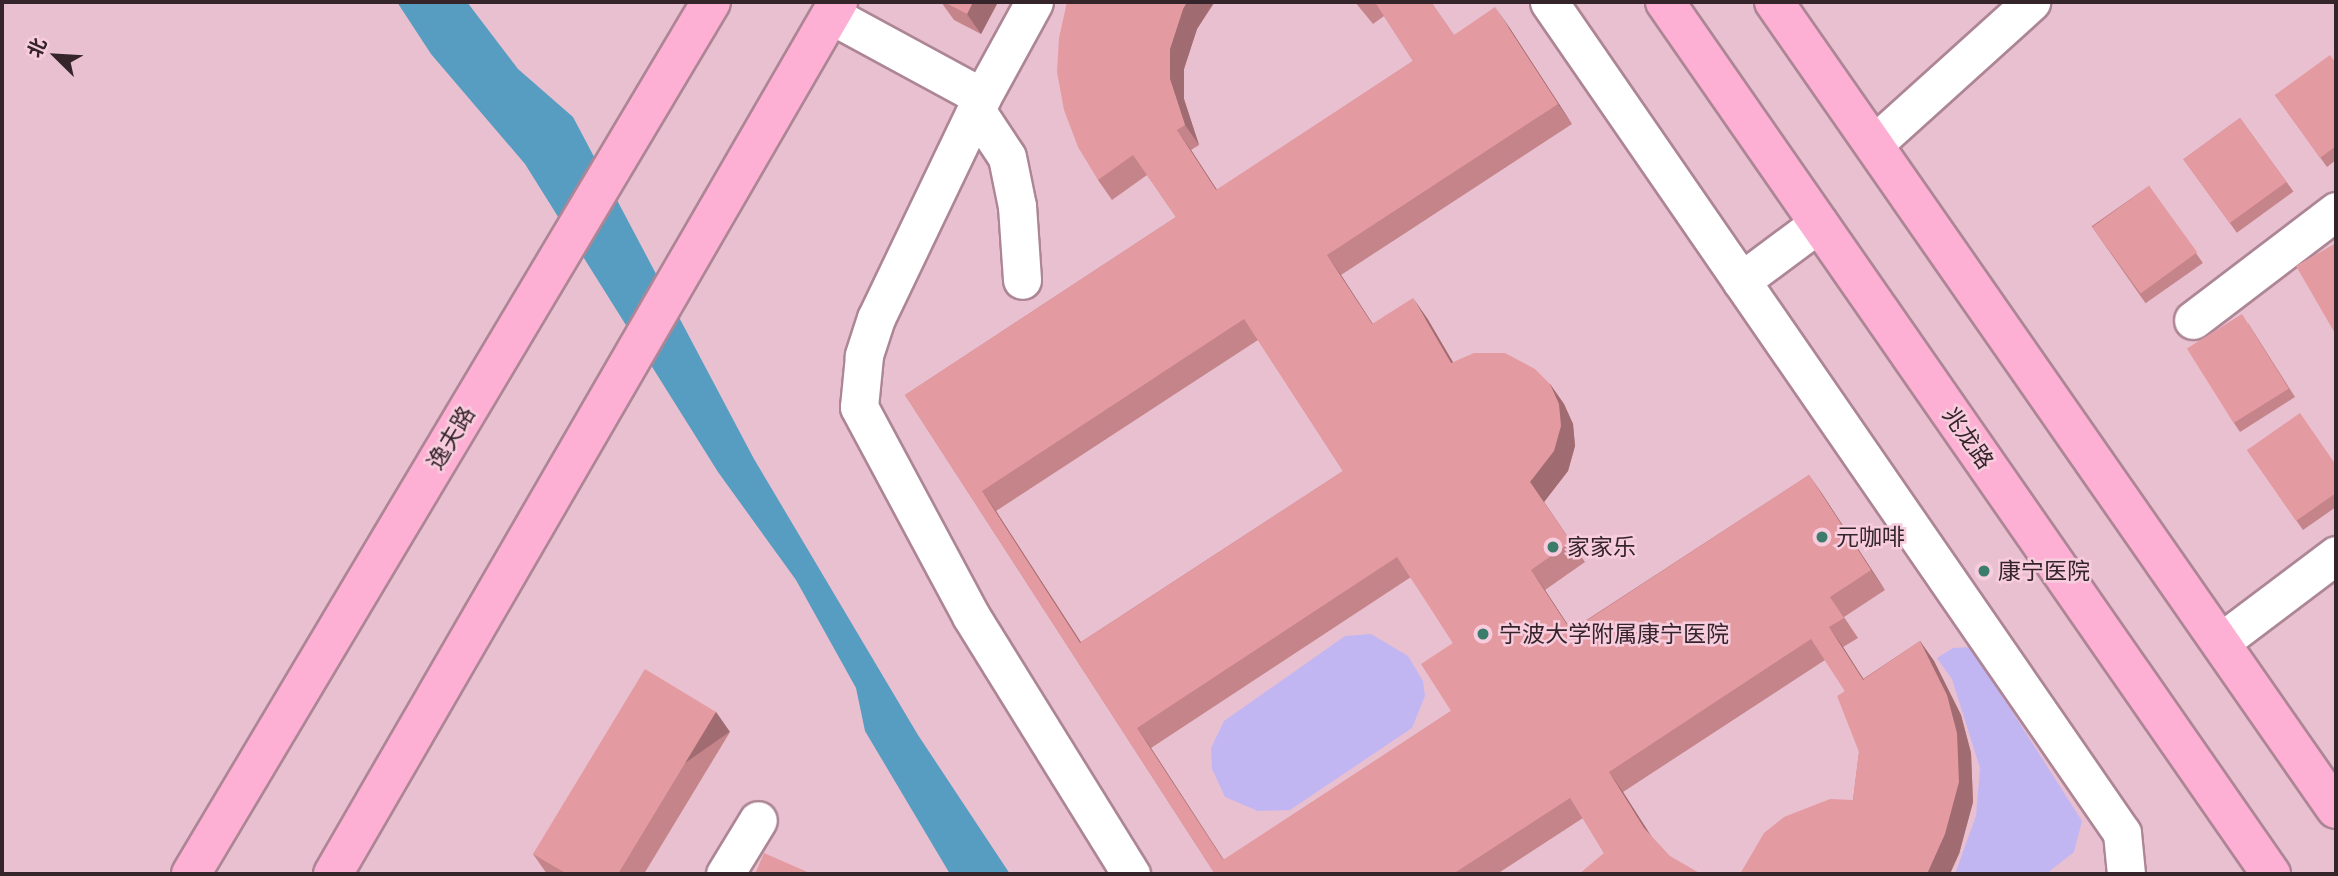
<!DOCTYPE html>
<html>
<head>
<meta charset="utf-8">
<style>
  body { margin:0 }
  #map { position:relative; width:2338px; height:876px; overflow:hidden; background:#e9c0d0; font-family:"Asap Condensed","Noto Sans SC",sans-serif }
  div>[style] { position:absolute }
  .green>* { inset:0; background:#c1b6f2 }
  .water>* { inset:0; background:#579dc1 }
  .roads { filter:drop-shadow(2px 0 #ad8695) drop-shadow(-2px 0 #ad8695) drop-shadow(0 2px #ad8695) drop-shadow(0 -2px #ad8695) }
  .minor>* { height:37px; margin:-18.5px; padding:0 18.5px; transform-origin:18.5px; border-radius:18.5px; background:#fff }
  .major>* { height:38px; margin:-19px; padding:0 19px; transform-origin:19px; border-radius:19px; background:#feb0d4 }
  .wall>* { inset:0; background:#c4848a; transform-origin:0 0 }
  .shaded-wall>* { inset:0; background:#a06c71; transform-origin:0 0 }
  .building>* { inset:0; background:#e49aa1; transform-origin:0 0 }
  .dots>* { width:19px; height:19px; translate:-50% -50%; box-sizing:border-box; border:4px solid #f7ccdd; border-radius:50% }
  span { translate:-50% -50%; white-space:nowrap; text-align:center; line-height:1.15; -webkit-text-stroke:5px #f7ccdd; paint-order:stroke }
  .street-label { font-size:23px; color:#35252b }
  .poi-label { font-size:23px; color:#35252b }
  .left { translate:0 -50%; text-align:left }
  .frame { position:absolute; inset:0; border:4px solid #35252b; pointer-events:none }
  .north { position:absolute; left:21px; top:21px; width:70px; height:70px; -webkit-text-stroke:5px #f7ccdd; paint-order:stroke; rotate:294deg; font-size:19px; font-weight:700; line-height:28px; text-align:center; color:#35252b }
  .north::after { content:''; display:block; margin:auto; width:24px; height:32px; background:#35252b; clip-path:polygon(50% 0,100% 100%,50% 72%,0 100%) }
</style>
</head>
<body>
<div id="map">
  <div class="green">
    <i style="clip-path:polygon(1371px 634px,1408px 656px,1423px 681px,1425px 696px,1412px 728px,1290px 810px,1258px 811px,1225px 797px,1212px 769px,1211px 748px,1224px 721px,1345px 636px)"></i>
    <i style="clip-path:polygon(1971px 647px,2082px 821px,2074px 852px,2046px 874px,1955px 874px,1976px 816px,1980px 768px,1952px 679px,1937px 658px,1953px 648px)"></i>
  </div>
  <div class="water">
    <i style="clip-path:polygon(397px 2px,467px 2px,518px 69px,573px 117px,754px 459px,918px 735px,1010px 874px,950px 874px,865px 731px,856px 688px,796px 580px,718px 472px,525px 164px,431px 54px)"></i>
  </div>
  <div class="roads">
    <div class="minor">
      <i style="left:1549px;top:2px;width:1009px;rotate:55.41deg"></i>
      <i style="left:2122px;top:833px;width:41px;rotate:84.4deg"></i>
      <i style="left:831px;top:15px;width:172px;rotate:28.5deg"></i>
      <i style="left:982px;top:97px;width:108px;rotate:-61.3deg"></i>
      <i style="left:982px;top:97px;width:245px;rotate:115.6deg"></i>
      <i style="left:876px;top:318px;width:40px;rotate:108deg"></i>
      <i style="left:864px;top:356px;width:51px;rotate:95.6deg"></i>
      <i style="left:859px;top:407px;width:237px;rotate:61.8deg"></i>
      <i style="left:971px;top:616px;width:304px;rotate:58.2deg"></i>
      <i style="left:976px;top:110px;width:56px;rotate:56.6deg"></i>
      <i style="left:1007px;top:157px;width:50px;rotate:78.5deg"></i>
      <i style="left:1017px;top:206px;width:74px;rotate:86.1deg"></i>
      <i style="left:1874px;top:144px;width:212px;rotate:-42.1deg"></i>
      <i style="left:1741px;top:281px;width:97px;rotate:-36.6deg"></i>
      <i style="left:2193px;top:320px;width:180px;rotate:-37.3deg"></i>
      <i style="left:2222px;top:641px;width:143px;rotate:-37deg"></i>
      <i style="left:725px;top:874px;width:63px;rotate:-58.6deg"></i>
    </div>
    <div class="major">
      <i style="left:1665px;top:2px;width:1062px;rotate:55.2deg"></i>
      <i style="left:1774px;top:2px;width:983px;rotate:55.15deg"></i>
      <i style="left:191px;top:874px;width:1015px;rotate:-59.19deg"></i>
      <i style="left:333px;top:874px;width:1008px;rotate:-59.92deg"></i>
    </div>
  </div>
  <div class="wall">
    <i style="clip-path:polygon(941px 2px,998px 2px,981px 34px,954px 20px)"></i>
    <i style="clip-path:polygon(evenodd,1067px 2px,1215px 2px,1197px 29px,1184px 69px,1184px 99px,1199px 145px,1191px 150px,1217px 190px,1413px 61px,1384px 16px,1373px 24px,1355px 2px,1431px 2px,1454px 35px,1509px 27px,1572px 124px,1341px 275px,1372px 324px,1427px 318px,1453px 362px,1550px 384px,1564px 404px,1573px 424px,1575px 446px,1568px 471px,1544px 502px,1585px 562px,1545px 590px,1571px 630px,1809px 475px,1885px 590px,1844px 617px,1858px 638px,1843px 647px,1863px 679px,1920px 641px,1934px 661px,1961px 715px,1971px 753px,1973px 802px,1959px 854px,1853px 800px,1859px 752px,1845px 691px,1825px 660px,1623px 792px,1649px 834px,1604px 853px,1583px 818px,1497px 874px,1215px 874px,905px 395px,1176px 217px,1147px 175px,1112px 200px,1098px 180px,1067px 2px,1258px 340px,1343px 471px,1081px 642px,996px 511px,1258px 340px,1067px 2px,1411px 577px,1453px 643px,1451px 711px,1224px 860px,1151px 748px,1411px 577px)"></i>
    <i style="clip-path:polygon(2336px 63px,2336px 160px,2327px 167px,2275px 95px)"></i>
    <i style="left:2240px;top:118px;width:91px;height:70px;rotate:54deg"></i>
    <i style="left:2149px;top:186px;width:94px;height:70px;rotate:55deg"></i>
    <i style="clip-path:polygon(2248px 323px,2295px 397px,2240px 432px,2234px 423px)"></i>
    <i style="clip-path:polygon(2247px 450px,2336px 464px,2336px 507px,2303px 530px)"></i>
    <i style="clip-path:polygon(716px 712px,730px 732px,644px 874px,547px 874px,533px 854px)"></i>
  </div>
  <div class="shaded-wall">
    <i style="clip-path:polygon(973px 2px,998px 2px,981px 34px,967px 14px)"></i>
    <i style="clip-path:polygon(1187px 2px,1214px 2px,1197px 29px,1184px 69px,1184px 99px,1199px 145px,1185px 125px,1170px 79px,1170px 49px,1183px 9px)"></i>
    <i style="clip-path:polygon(1495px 7px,1509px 27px,1572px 124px,1558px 104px)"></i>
    <i style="clip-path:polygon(1177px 130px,1191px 150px,1230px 210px,1216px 190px)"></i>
    <i style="clip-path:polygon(1327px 255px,1341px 275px,1386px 344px,1372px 324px)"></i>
    <i style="clip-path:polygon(1413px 298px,1427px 318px,1465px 383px,1451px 363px)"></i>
    <i style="clip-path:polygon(1550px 384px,1564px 404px,1573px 424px,1575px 446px,1568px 471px,1544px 502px,1585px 562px,1530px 482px)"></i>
    <i style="clip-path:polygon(1809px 475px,1823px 495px,1885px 590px,1871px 570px)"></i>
    <i style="clip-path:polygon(982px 491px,996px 511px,1094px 663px,1080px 643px)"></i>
    <i style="clip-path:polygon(1531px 570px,1545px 590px,1585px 651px,1571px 631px)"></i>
    <i style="clip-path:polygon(1829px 627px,1843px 647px,1877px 700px,1863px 680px)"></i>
    <i style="clip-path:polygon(1920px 641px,1934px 661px,1961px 715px,1971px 753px,1973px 802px,1959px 854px,1950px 874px,1927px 874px)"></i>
    <i style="left:716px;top:712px;width:24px;height:189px;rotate:55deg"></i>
    <i style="clip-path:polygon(1137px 728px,1151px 748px,1233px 874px)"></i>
    <i style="clip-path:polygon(1609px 772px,1623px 792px,1659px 848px,1644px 828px)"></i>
  </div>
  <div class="building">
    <i style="clip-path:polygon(944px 2px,973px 2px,967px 14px)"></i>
    <i style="clip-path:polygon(evenodd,1067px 2px,1187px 2px,1183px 9px,1170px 49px,1170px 79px,1185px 125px,1177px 130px,1216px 190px,1413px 61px,1375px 2px,1431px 2px,1454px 35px,1495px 7px,1558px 104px,1327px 255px,1372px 324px,1413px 298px,1451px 363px,1474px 353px,1505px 353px,1535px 369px,1550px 384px,1559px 404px,1561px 426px,1554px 451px,1530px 482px,1571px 542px,1531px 570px,1571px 631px,1809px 475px,1871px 570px,1830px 597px,1844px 618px,1829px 627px,1863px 680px,1920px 641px,1947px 695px,1957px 733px,1959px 782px,1945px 834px,1927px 874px,1740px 874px,1764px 833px,1784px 817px,1830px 799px,1853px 800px,1859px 752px,1837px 696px,1845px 691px,1811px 639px,1609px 772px,1644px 828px,1670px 856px,1701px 874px,1579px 874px,1604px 853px,1570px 798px,1453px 874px,1215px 874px,905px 395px,1176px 217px,1133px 155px,1098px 180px,1078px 147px,1064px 110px,1057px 72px,1059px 38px,1067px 2px,1244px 319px,1343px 471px,1080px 643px,982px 491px,1244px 319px,1067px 2px,1397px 557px,1453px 643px,1421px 664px,1451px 711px,1223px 860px,1137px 728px,1397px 557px)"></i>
    <i style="clip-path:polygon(2330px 55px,2336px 63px,2336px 146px,2320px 158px,2275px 95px)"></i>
    <i style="left:2240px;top:118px;width:79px;height:70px;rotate:54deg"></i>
    <i style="left:2149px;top:186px;width:82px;height:70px;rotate:54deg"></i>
    <i style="clip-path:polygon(2336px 243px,2336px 335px,2296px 266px)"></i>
    <i style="left:2242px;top:314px;width:88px;height:65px;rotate:58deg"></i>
    <i style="clip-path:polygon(2300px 413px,2336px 465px,2336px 493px,2296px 521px,2247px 450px)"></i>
    <i style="clip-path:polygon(645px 669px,716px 712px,618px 874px,567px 874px,533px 854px)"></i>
    <i style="clip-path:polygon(764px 853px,812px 874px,755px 874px)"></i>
  </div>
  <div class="dots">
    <i style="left:1822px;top:537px;background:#3c7c6a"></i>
    <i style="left:1553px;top:547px;background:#3c7c6a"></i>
    <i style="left:1984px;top:571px;background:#3c7c6a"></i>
    <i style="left:1483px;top:634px;background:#3c7c6a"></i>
  </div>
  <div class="street-label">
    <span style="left:451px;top:438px;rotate:-59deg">逸夫路</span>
    <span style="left:1968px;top:438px;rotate:55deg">兆龙路</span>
  </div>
  <div class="poi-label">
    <span class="left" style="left:1836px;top:537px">元咖啡</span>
    <span class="left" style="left:1567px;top:547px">家家乐</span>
    <span class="left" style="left:1998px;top:571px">康宁医院</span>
    <span class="left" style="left:1499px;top:634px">宁波大学附属康宁医院</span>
  </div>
  <div class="frame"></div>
  <div class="north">北</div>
</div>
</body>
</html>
